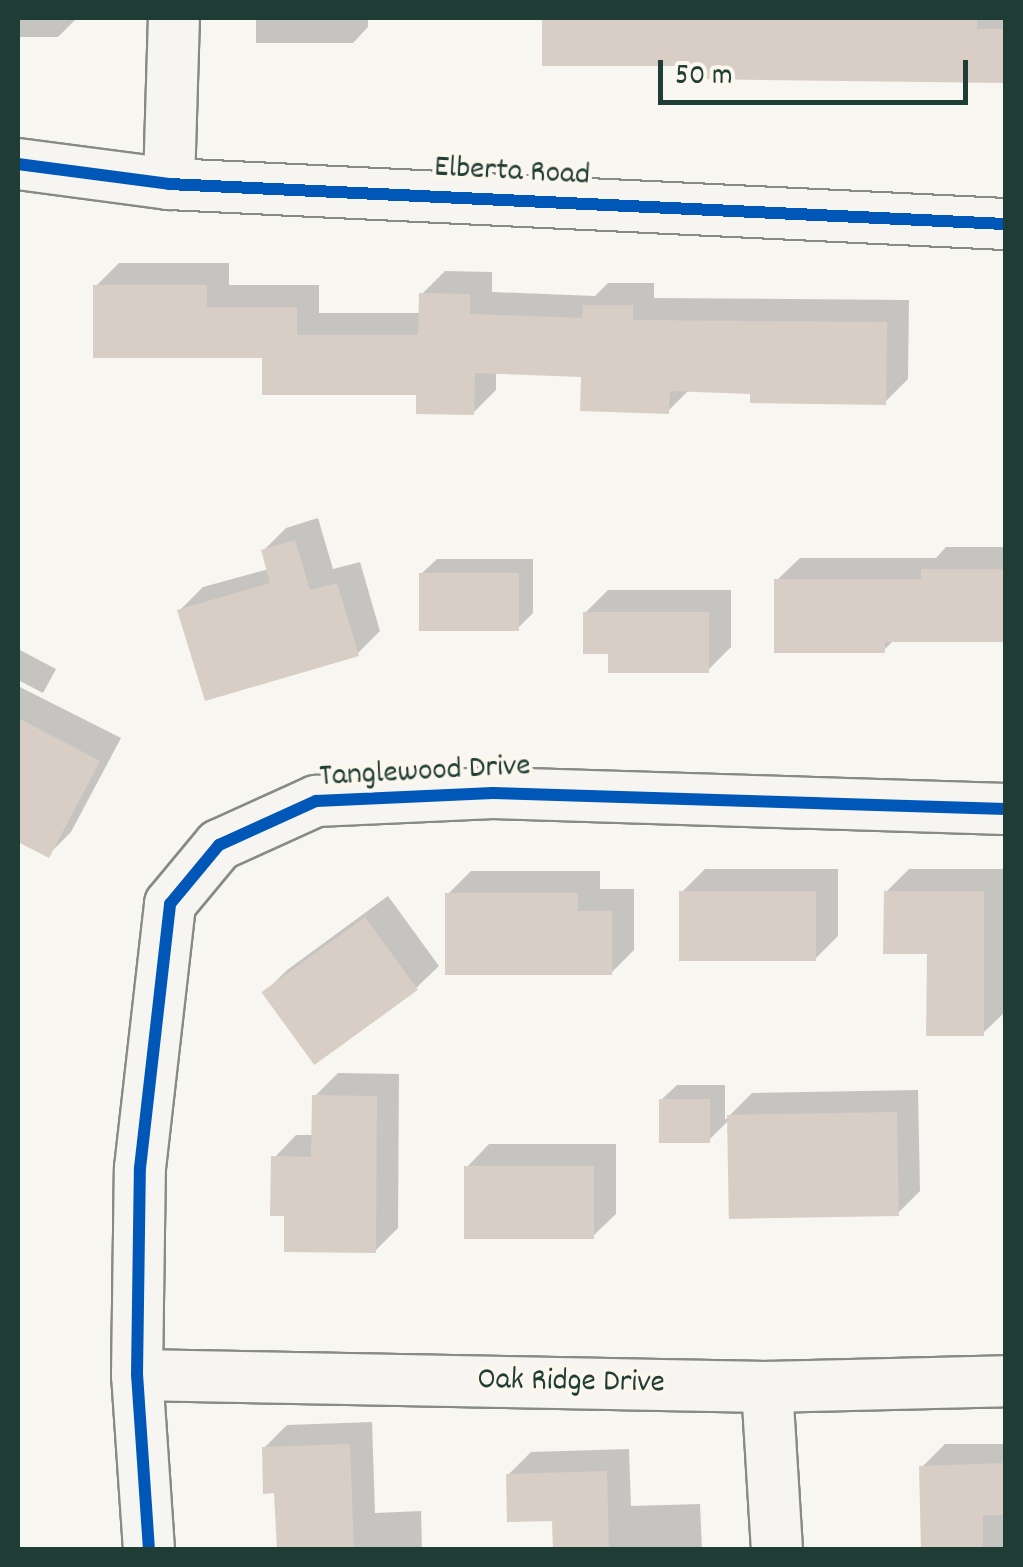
<!DOCTYPE html>
<html>
<head>
<meta charset="utf-8">
<style>
  body { margin:0 }
  #map { position:relative; width:1023px; height:1567px; overflow:hidden; background:#f8f6f0; font-family:Dekko,sans-serif }
  div>[style] { position:absolute }
  .shadow>* { inset:0; background:#0003 }
  .building>* { inset:0; background:#d8cec5; transform-origin:0 0 }
  .roads { filter:drop-shadow(2px 0 #868b86) drop-shadow(-2px 0 #868b86) drop-shadow(0 2px #868b86) drop-shadow(0 -2px #868b86) }
  .minor>* { height:50px; margin:-25px; padding:0 25px; transform-origin:25px; border-radius:25px; background:#f6f5f1 }
  .cycleway>* { height:12px; margin:-6px; padding:0 6px; transform-origin:6px; border-radius:6px; background:#0057b8 }
  span { translate:-50% -50%; white-space:nowrap; text-align:center; line-height:1.15; -webkit-text-stroke:8px #fbf7ec; paint-order:stroke }
  .street-label { font-size:32px; color:#1f3d34 }
  .frame { position:absolute; inset:0; border:20px solid #1f3d34; pointer-events:none }
  .scale { position:absolute; left:658px; top:60px; width:310px; height:45px; box-sizing:border-box; border:5px solid #1f3d34; border-top:0; padding-left:12px; font-size:30px; line-height:35px; white-space:nowrap; color:#1f3d34; -webkit-text-stroke:8px #fbf7ec; paint-order:stroke }
</style>
</head>
<body>
<div id="map">
  <div class="shadow">
    <i style="clip-path:polygon(18px 18px,77px 18px,58px 37px,18px 37px)"></i>
    <i style="clip-path:polygon(256px 18px,368px 18px,368px 27px,353px 43px,256px 43px)"></i>
    <i style="clip-path:polygon(544px 18px,1006px 18px,1006px 81px,694px 64px,544px 64px)"></i>
    <i style="clip-path:polygon(119px 263px,229px 263px,229px 285px,319px 285px,319px 313px,421px 313px,422px 294px,445px 271px,492px 272px,492px 292px,595px 296px,608px 283px,654px 283px,654px 298px,909px 300px,908px 379px,885px 402px,690px 389px,668px 411px,584px 375px,496px 372px,496px 390px,473px 413px,419px 393px,264px 355px,96px 286px)"></i>
    <i style="clip-path:polygon(318px 518px,333px 569px,360px 562px,380px 631px,357px 654px,180px 610px,203px 587px,269px 569px,263px 551px,286px 528px)"></i>
    <i style="clip-path:polygon(946px 547px,1006px 547px,1006px 639px,895px 639px,884px 650px,777px 580px,800px 558px,936px 558px)"></i>
    <i style="clip-path:polygon(437px 559px,533px 559px,533px 613px,518px 628px,421px 574px)"></i>
    <i style="clip-path:polygon(608px 590px,731px 590px,731px 647px,708px 670px,610px 652px,585px 613px)"></i>
    <i style="clip-path:polygon(18px 649px,56px 669px,43px 693px,18px 680px)"></i>
    <i style="clip-path:polygon(18px 686px,121px 738px,71px 832px,48px 855px,18px 839px)"></i>
    <i style="clip-path:polygon(705px 869px,838px 869px,838px 936px,815px 959px,682px 892px)"></i>
    <i style="clip-path:polygon(909px 869px,1006px 869px,1006px 1011px,983px 1033px,886px 892px)"></i>
    <i style="clip-path:polygon(471px 871px,600px 871px,600px 889px,634px 889px,634px 950px,611px 973px,448px 894px)"></i>
    <i style="clip-path:polygon(388px 896px,439px 966px,416px 988px,264px 993px,287px 970px)"></i>
    <i style="clip-path:polygon(338px 1073px,399px 1074px,398px 1228px,375px 1251px,286px 1213px,274px 1158px,296px 1135px,314px 1135px,315px 1096px)"></i>
    <i style="clip-path:polygon(677px 1085px,725px 1085px,725px 1120px,752px 1093px,918px 1090px,920px 1191px,897px 1214px,729px 1120px,709px 1140px,661px 1100px)"></i>
    <i style="clip-path:polygon(489px 1144px,616px 1144px,616px 1214px,593px 1236px,467px 1167px)"></i>
    <i style="clip-path:polygon(372px 1422px,375px 1513px,421px 1511px,422px 1550px,279px 1550px,277px 1490px,264px 1448px,287px 1425px)"></i>
    <i style="clip-path:polygon(945px 1444px,1006px 1444px,1006px 1550px,924px 1550px,922px 1467px)"></i>
    <i style="clip-path:polygon(629px 1449px,631px 1506px,700px 1504px,702px 1550px,555px 1550px,555px 1518px,508px 1475px,531px 1452px)"></i>
  </div>
  <div class="building">
    <i style="clip-path:polygon(542px 18px,977px 18px,977px 29px,1006px 29px,1006px 83px,692px 79px,692px 66px,542px 66px)"></i>
    <i style="clip-path:polygon(93px 285px,207px 285px,207px 307px,297px 307px,297px 335px,418px 335px,419px 293px,470px 294px,470px 314px,582px 318px,583px 305px,633px 305px,633px 320px,887px 322px,886px 405px,750px 403px,750px 394px,670px 391px,669px 414px,580px 411px,581px 377px,475px 373px,474px 415px,416px 414px,416px 395px,262px 395px,262px 358px,93px 358px)"></i>
    <i style="clip-path:polygon(295px 540px,310px 590px,337px 583px,359px 656px,205px 701px,177px 610px,270px 583px,261px 550px)"></i>
    <i style="clip-path:polygon(921px 569px,1006px 569px,1006px 642px,885px 642px,885px 653px,774px 653px,774px 579px,921px 579px)"></i>
    <i style="left:419px;top:573px;width:100px;height:58px"></i>
    <i style="clip-path:polygon(583px 612px,709px 612px,709px 673px,608px 673px,608px 654px,583px 654px)"></i>
    <i style="clip-path:polygon(18px 718px,100px 761px,49px 858px,18px 842px)"></i>
    <i style="left:679px;top:891px;width:137px;height:70px"></i>
    <i style="clip-path:polygon(884px 891px,984px 891px,984px 1036px,926px 1036px,927px 954px,883px 954px)"></i>
    <i style="clip-path:polygon(445px 893px,578px 893px,578px 911px,612px 911px,612px 975px,445px 975px)"></i>
    <i style="left:365px;top:917px;width:90px;height:128px;rotate:54deg"></i>
    <i style="clip-path:polygon(312px 1095px,377px 1096px,376px 1253px,284px 1252px,284px 1216px,270px 1216px,271px 1156px,311px 1157px)"></i>
    <i style="left:659px;top:1099px;width:51px;height:44px"></i>
    <i style="left:897px;top:1112px;width:104px;height:170px;rotate:89deg"></i>
    <i style="left:464px;top:1166px;width:130px;height:73px"></i>
    <i style="clip-path:polygon(350px 1444px,354px 1550px,277px 1550px,274px 1493px,263px 1494px,262px 1447px)"></i>
    <i style="clip-path:polygon(1006px 1463px,1006px 1515px,983px 1515px,983px 1550px,921px 1550px,919px 1466px)"></i>
    <i style="clip-path:polygon(607px 1471px,609px 1550px,553px 1550px,552px 1521px,507px 1522px,506px 1474px)"></i>
  </div>
  <div class="roads">
    <div class="minor">
      <i style="left:18px;top:164px;width:152px;rotate:7.5deg"></i>
      <i style="left:169px;top:184px;width:838px;rotate:2.74deg"></i>
      <i style="left:169px;top:184px;width:166px;rotate:-88.3deg"></i>
      <i style="left:137px;top:1375px;width:630px;rotate:1.09deg"></i>
      <i style="left:767px;top:1387px;width:239px;rotate:-1.4deg"></i>
      <i style="left:767px;top:1387px;width:163px;rotate:86.5deg"></i>
      <i style="left:149px;top:1550px;width:175px;rotate:-93.9deg"></i>
      <i style="left:137px;top:1375px;width:207px;rotate:-89.2deg"></i>
      <i style="left:140px;top:1168px;width:266px;rotate:-83.5deg"></i>
      <i style="left:170px;top:904px;width:77px;rotate:-50.3deg"></i>
      <i style="left:219px;top:845px;width:107px;rotate:-24.4deg"></i>
      <i style="left:316px;top:801px;width:177px;rotate:-2.6deg"></i>
      <i style="left:493px;top:793px;width:513px;rotate:1.79deg"></i>
    </div>
  </div>
  <div class="cycleway">
    <i style="left:18px;top:164px;width:152px;rotate:7.5deg"></i>
    <i style="left:169px;top:184px;width:838px;rotate:2.74deg"></i>
    <i style="left:149px;top:1550px;width:175px;rotate:-93.9deg"></i>
    <i style="left:137px;top:1375px;width:207px;rotate:-89.2deg"></i>
    <i style="left:140px;top:1168px;width:266px;rotate:-83.5deg"></i>
    <i style="left:170px;top:904px;width:77px;rotate:-50.3deg"></i>
    <i style="left:219px;top:845px;width:107px;rotate:-24.4deg"></i>
    <i style="left:316px;top:801px;width:177px;rotate:-2.6deg"></i>
    <i style="left:493px;top:793px;width:513px;rotate:1.79deg"></i>
  </div>
  <div class="street-label">
    <span style="left:512px;top:173px;rotate:3deg">Elberta Road</span>
    <span style="left:425px;top:773px;rotate:-3deg">Tanglewood Drive</span>
    <span style="left:571px;top:1383px;rotate:1deg">Oak Ridge Drive</span>
  </div>
  <div class="frame"></div>
  <div class="scale">50 m</div>
</div>
</body>
</html>
